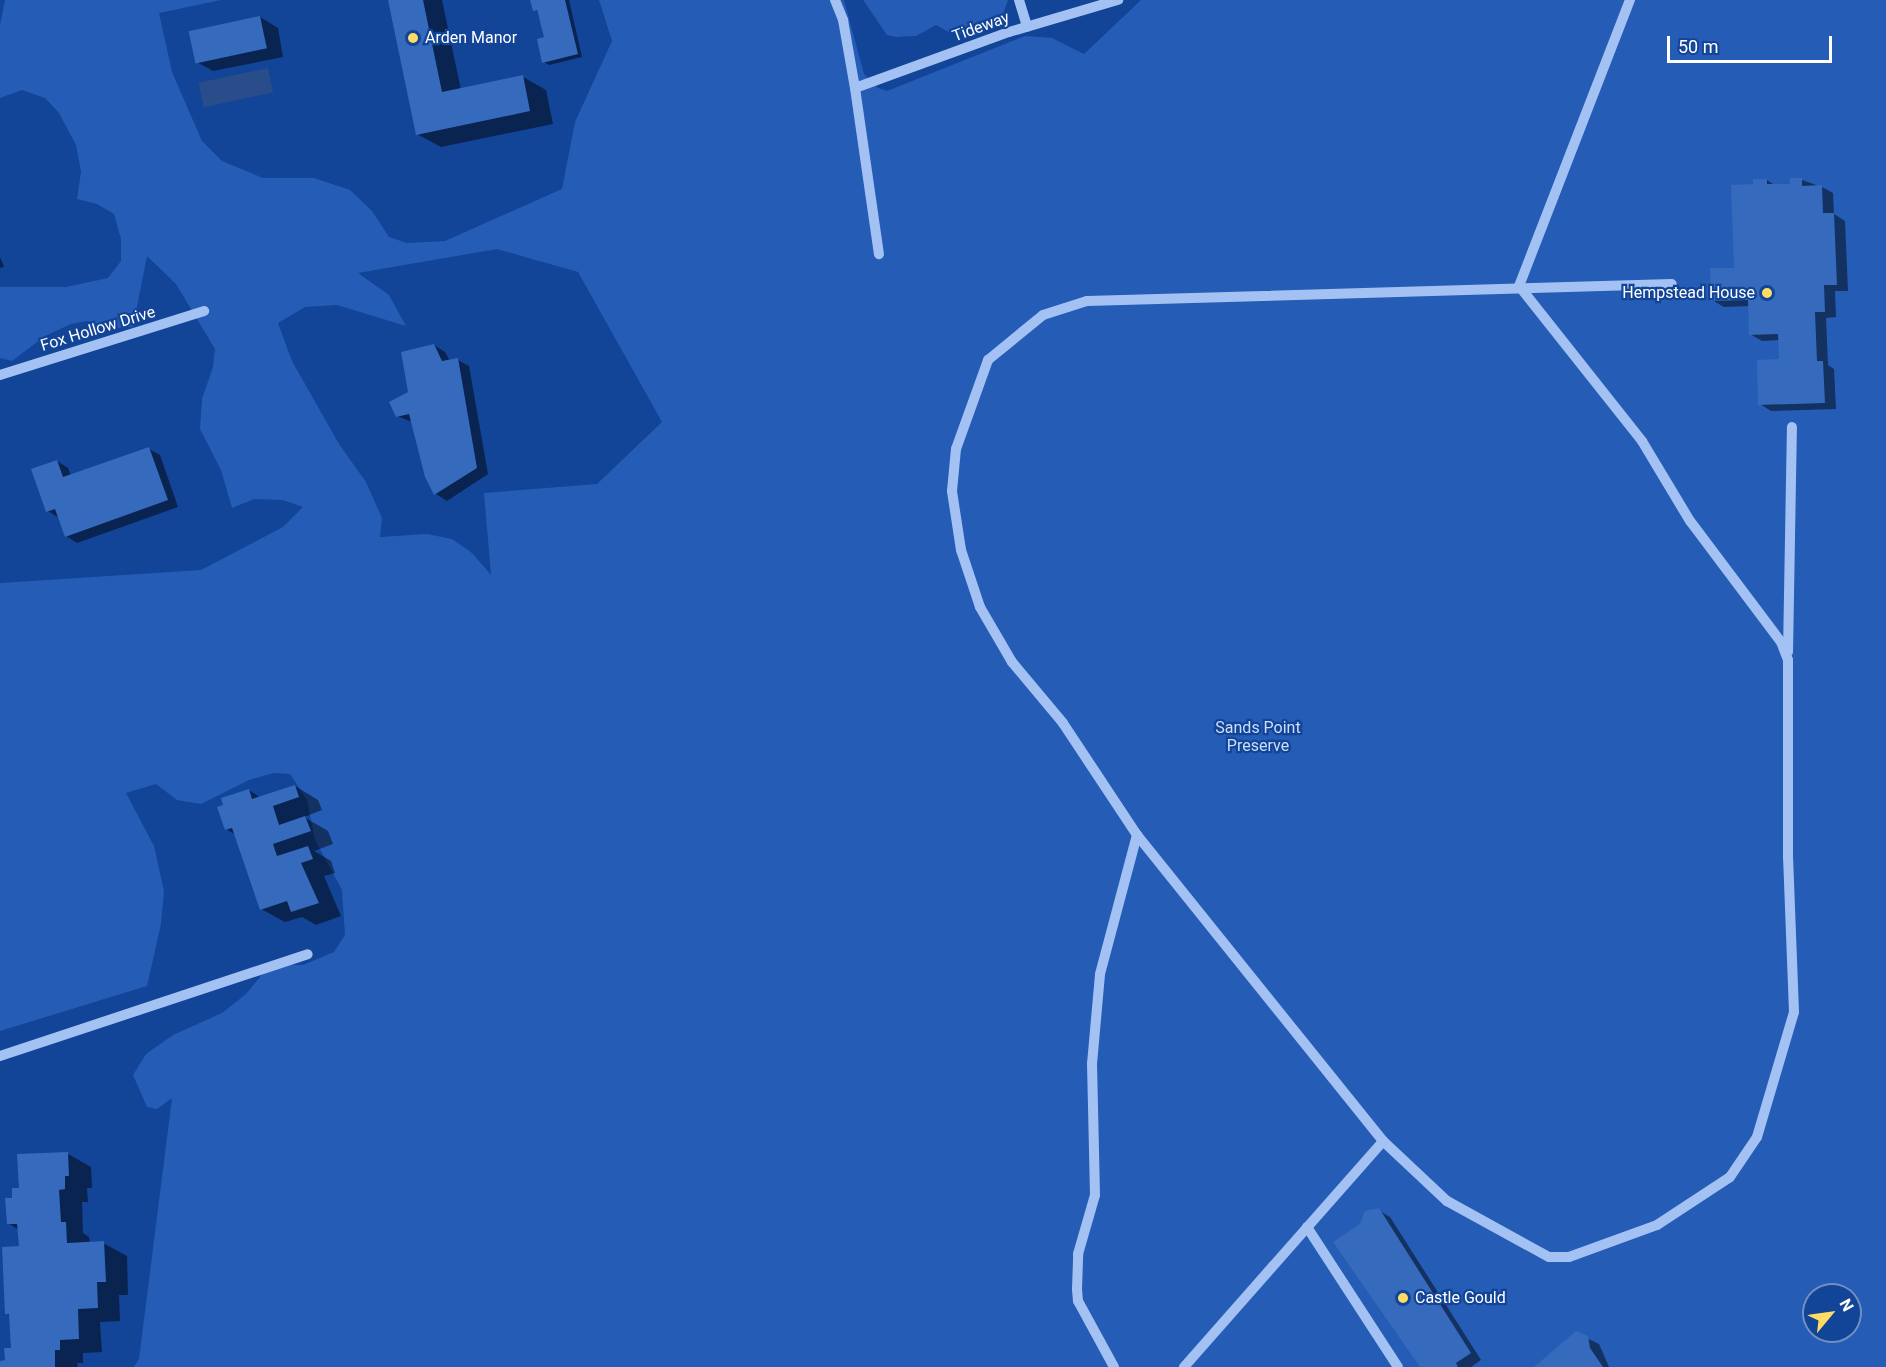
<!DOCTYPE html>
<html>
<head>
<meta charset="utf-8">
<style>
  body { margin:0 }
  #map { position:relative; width:1886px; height:1367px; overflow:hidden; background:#124497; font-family:Roboto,sans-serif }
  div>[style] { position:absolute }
  .green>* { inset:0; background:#255cb6 }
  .water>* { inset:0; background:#294d8b; transform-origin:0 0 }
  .shadow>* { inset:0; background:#0007 }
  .building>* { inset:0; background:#366abd; transform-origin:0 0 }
  .minor>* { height:10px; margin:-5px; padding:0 5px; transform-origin:5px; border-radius:5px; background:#a3c2f3 }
  .dots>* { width:16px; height:16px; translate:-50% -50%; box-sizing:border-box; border:3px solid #124497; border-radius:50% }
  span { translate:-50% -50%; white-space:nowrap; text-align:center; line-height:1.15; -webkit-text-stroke:4.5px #124497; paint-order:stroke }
  .street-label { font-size:16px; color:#fff }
  .poi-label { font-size:16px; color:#fff }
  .left { translate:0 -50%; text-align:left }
  .right { translate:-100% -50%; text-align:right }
  .park-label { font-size:16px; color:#cbdffd }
  .north { position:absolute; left:1802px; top:1283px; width:60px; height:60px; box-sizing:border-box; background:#124497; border:2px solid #718fc1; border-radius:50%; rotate:61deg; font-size:16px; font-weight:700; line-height:24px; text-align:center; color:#fff }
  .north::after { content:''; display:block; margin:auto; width:21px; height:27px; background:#ffdd65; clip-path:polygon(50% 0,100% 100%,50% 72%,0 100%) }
  .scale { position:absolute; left:1667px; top:36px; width:165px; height:27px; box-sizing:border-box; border:3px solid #fff; border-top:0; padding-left:8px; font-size:18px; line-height:21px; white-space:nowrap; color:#fff; -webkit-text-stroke:4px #124497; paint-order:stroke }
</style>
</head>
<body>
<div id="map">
  <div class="green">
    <i style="clip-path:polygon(evenodd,5px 0,221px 0,159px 13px,172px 72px,202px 141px,222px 161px,263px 178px,314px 178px,350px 190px,372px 211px,389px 237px,407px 243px,445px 241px,562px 189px,575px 122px,612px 41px,599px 0,844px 0,864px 74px,878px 88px,887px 91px,1025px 36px,1052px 38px,1084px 54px,1141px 0,1886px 0,1886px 1367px,134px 1367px,139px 1359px,172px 1098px,157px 1109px,147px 1107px,133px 1075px,146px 1054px,173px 1035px,222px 1013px,246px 994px,270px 965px,303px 965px,334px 952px,345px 935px,342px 890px,315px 840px,307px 800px,290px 774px,274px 773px,249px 780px,201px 804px,177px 800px,156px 784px,126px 793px,154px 846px,164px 891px,161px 924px,147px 986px,0 1031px,0 583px,201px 570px,283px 527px,303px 507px,283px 500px,254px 499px,232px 508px,221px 470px,200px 429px,202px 399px,213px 367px,215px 349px,176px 284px,147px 256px,133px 327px,114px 328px,87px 321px,71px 324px,45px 336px,12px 361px,0 358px,0 287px,66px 287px,108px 278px,121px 261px,121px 239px,114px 214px,97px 204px,77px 199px,81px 172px,76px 145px,59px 113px,45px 98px,22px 90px,0 98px,0 25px,5px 0,497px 249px,578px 272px,662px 422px,597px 484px,484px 493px,491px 575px,472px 553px,452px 539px,427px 534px,380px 537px,382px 518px,366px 482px,339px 444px,292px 361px,278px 323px,305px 307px,337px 305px,406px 326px,389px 295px,358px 273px,497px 249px,5px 0,1814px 1295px,1850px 1295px,1850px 1331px,1814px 1331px,1814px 1295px)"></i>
    <i style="clip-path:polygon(863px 0,1008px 0,1003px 14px,970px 34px,952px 34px,936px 25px,916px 36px,896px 37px,887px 35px)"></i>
  </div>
  <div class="water">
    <i style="left:268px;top:68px;width:25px;height:71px;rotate:78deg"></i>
  </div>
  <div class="shadow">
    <i style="clip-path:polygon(389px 0,442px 0,461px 90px,523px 77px,546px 90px,553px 124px,441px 147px,417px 134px)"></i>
    <i style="clip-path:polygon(533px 0,569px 0,582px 57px,549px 65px,544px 62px,546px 38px)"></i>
    <i style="clip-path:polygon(260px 17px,278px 28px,283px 57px,213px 71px,195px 61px)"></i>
    <i style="clip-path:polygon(1767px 180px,1776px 186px,1792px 185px,1802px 180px,1822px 187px,1833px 193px,1834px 214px,1845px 221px,1848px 291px,1835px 291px,1836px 317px,1826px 318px,1828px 365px,1834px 369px,1836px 409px,1771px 411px,1760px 404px,1781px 360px,1780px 340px,1762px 341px,1750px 334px,1750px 306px,1724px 307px,1712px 300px,1736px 269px,1755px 186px)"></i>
    <i style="clip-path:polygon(0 257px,4px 267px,0 268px)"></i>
    <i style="clip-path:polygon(434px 345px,445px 352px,450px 361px,458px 360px,469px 366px,488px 474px,447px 501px,436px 494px,427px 477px,412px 422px,397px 416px)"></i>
    <i style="clip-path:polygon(149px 449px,160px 455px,178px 507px,77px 543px,66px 536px,59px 518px,48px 511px,57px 461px,68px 468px,71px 476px)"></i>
    <i style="clip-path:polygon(295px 786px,318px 800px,322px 810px,304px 817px,328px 831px,333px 844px,314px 851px,331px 861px,335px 873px,324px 876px,341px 916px,316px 925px,302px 917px,285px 922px,261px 909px,236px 835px,226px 829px,225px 806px,249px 790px,261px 798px)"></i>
    <i style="clip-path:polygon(68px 1154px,91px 1167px,92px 1188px,87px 1188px,88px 1202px,82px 1202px,83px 1233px,89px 1237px,90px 1243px,103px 1243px,127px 1256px,128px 1295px,119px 1295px,120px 1321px,100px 1322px,102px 1352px,83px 1353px,83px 1363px,77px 1363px,78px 1367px,1px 1367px,13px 1349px,11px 1316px,6px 1313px,20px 1247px,19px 1230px,8px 1223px,14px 1199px)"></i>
    <i style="clip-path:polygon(1378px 1210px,1390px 1217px,1481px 1360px,1471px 1367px,1421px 1367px,1361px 1224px)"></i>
    <i style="clip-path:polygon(1576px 1333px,1599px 1344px,1609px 1367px,1536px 1367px)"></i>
  </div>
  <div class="building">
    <i style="clip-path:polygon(388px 0,423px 0,442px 92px,523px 75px,530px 111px,416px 135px)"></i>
    <i style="clip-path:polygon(530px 0,565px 0,578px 54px,542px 63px,537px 39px,544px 37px,537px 10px,533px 11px)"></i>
    <i style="left:260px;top:16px;width:33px;height:73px;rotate:78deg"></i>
    <i style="clip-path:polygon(1790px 178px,1802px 178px,1802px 186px,1822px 185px,1823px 213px,1834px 213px,1837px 285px,1824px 285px,1825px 312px,1815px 312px,1817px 361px,1823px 361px,1825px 403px,1758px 405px,1757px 360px,1779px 359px,1778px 334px,1749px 335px,1748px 300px,1711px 301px,1710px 268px,1734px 268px,1731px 185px,1753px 184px,1753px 179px,1767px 179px,1767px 184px,1790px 184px)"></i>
    <i style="clip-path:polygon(434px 344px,442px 361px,458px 358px,477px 468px,434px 495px,425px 477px,409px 414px,396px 417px,389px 402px,408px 392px,401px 352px)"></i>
    <i style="clip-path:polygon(149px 447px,168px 500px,65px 537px,55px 509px,46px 512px,31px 469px,57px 460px,63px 477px)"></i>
    <i style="clip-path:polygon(295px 785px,299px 797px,273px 806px,279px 825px,305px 816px,311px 831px,273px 844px,277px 856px,308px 846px,313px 859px,301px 863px,319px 903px,291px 912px,287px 901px,260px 910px,232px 828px,225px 830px,217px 807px,223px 805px,221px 798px,249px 789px,252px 799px)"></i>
    <i style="clip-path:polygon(68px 1152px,69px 1176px,65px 1176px,65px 1189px,59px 1190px,61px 1222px,66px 1222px,67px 1243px,104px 1241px,106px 1282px,97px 1282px,98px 1308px,78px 1309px,79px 1339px,60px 1340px,60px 1350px,55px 1350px,55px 1367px,0 1367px,0 1361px,5px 1360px,4px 1348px,11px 1348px,9px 1314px,5px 1314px,2px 1247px,19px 1246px,17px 1224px,7px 1224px,5px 1198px,12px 1198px,12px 1188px,19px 1188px,17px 1154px)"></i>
    <i style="clip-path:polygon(1379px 1208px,1471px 1353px,1456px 1363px,1458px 1367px,1420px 1367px,1333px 1242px,1360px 1224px,1365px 1211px)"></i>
    <i style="clip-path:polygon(1576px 1331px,1588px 1336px,1590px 1348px,1603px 1367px,1534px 1367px)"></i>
  </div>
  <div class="minor">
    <i style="left:835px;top:0;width:22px;rotate:68deg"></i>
    <i style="left:843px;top:20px;width:69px;rotate:80deg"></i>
    <i style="left:855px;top:88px;width:168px;rotate:81.8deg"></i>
    <i style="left:1019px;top:0;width:28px;rotate:73deg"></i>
    <i style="left:855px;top:88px;width:164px;rotate:-20deg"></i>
    <i style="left:1009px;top:32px;width:114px;rotate:-16.4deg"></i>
    <i style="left:0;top:375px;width:214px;rotate:-17.4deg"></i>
    <i style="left:1788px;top:652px;width:225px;rotate:-89deg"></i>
    <i style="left:0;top:1056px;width:324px;rotate:-18.3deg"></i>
    <i style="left:1383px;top:1141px;width:88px;rotate:43.2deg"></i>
    <i style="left:1447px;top:1201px;width:116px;rotate:28.8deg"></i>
    <i style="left:1549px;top:1257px;width:20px"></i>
    <i style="left:1569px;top:1257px;width:94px;rotate:-20deg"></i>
    <i style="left:1657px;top:1225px;width:87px;rotate:-33.3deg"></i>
    <i style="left:1730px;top:1177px;width:48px;rotate:-56deg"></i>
    <i style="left:1757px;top:1137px;width:130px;rotate:-73.5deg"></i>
    <i style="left:1794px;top:1012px;width:154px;rotate:-92.2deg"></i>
    <i style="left:1788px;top:858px;width:198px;rotate:-90deg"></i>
    <i style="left:1788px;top:660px;width:19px;rotate:-111deg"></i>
    <i style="left:1781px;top:642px;width:151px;rotate:-126.9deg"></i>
    <i style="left:1690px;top:521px;width:93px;rotate:-121deg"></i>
    <i style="left:1642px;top:441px;width:198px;rotate:-128.4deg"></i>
    <i style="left:1519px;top:286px;width:307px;rotate:-68.8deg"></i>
    <i style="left:1307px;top:1227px;width:167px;rotate:57deg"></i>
    <i style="left:1114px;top:1367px;width:75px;rotate:-118.6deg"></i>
    <i style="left:1078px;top:1301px;width:12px;rotate:-95deg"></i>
    <i style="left:1077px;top:1289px;width:35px;rotate:-88deg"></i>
    <i style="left:1078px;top:1254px;width:61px;rotate:-73.9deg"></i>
    <i style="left:1095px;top:1195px;width:131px;rotate:-91.3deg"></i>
    <i style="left:1092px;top:1064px;width:90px;rotate:-84.9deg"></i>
    <i style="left:1100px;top:974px;width:144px;rotate:-75.1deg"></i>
    <i style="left:1184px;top:1367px;width:301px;rotate:-48.6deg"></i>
    <i style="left:1383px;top:1141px;width:393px;rotate:-128.8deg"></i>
    <i style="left:1137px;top:835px;width:134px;rotate:-123.5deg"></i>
    <i style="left:1063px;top:723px;width:80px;rotate:-129.9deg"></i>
    <i style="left:1012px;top:662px;width:64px;rotate:-120.2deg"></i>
    <i style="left:980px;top:607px;width:60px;rotate:-108.4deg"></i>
    <i style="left:961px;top:550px;width:60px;rotate:-98.7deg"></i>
    <i style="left:952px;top:491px;width:42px;rotate:-84.6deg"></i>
    <i style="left:956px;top:449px;width:95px;rotate:-70.2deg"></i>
    <i style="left:988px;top:360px;width:71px;rotate:-39.3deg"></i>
    <i style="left:1043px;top:315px;width:46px;rotate:-17.7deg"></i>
    <i style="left:1087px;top:301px;width:585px;rotate:-1.66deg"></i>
  </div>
  <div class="dots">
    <i style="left:413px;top:38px;background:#ffdd65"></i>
    <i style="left:1767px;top:293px;background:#ffdd65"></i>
    <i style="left:1403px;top:1298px;background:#ffdd65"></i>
  </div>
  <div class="street-label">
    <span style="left:981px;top:27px;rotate:-20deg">Tideway</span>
    <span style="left:98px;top:329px;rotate:-17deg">Fox Hollow Drive</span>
  </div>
  <div class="poi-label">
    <span class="left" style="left:425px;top:38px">Arden Manor</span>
    <span class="right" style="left:1755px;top:293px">Hempstead House</span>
    <span class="left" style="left:1415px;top:1298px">Castle Gould</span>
  </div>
  <div class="park-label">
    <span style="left:1258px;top:737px">Sands Point<br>Preserve</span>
  </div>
  <div class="north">N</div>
  <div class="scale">50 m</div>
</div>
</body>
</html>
